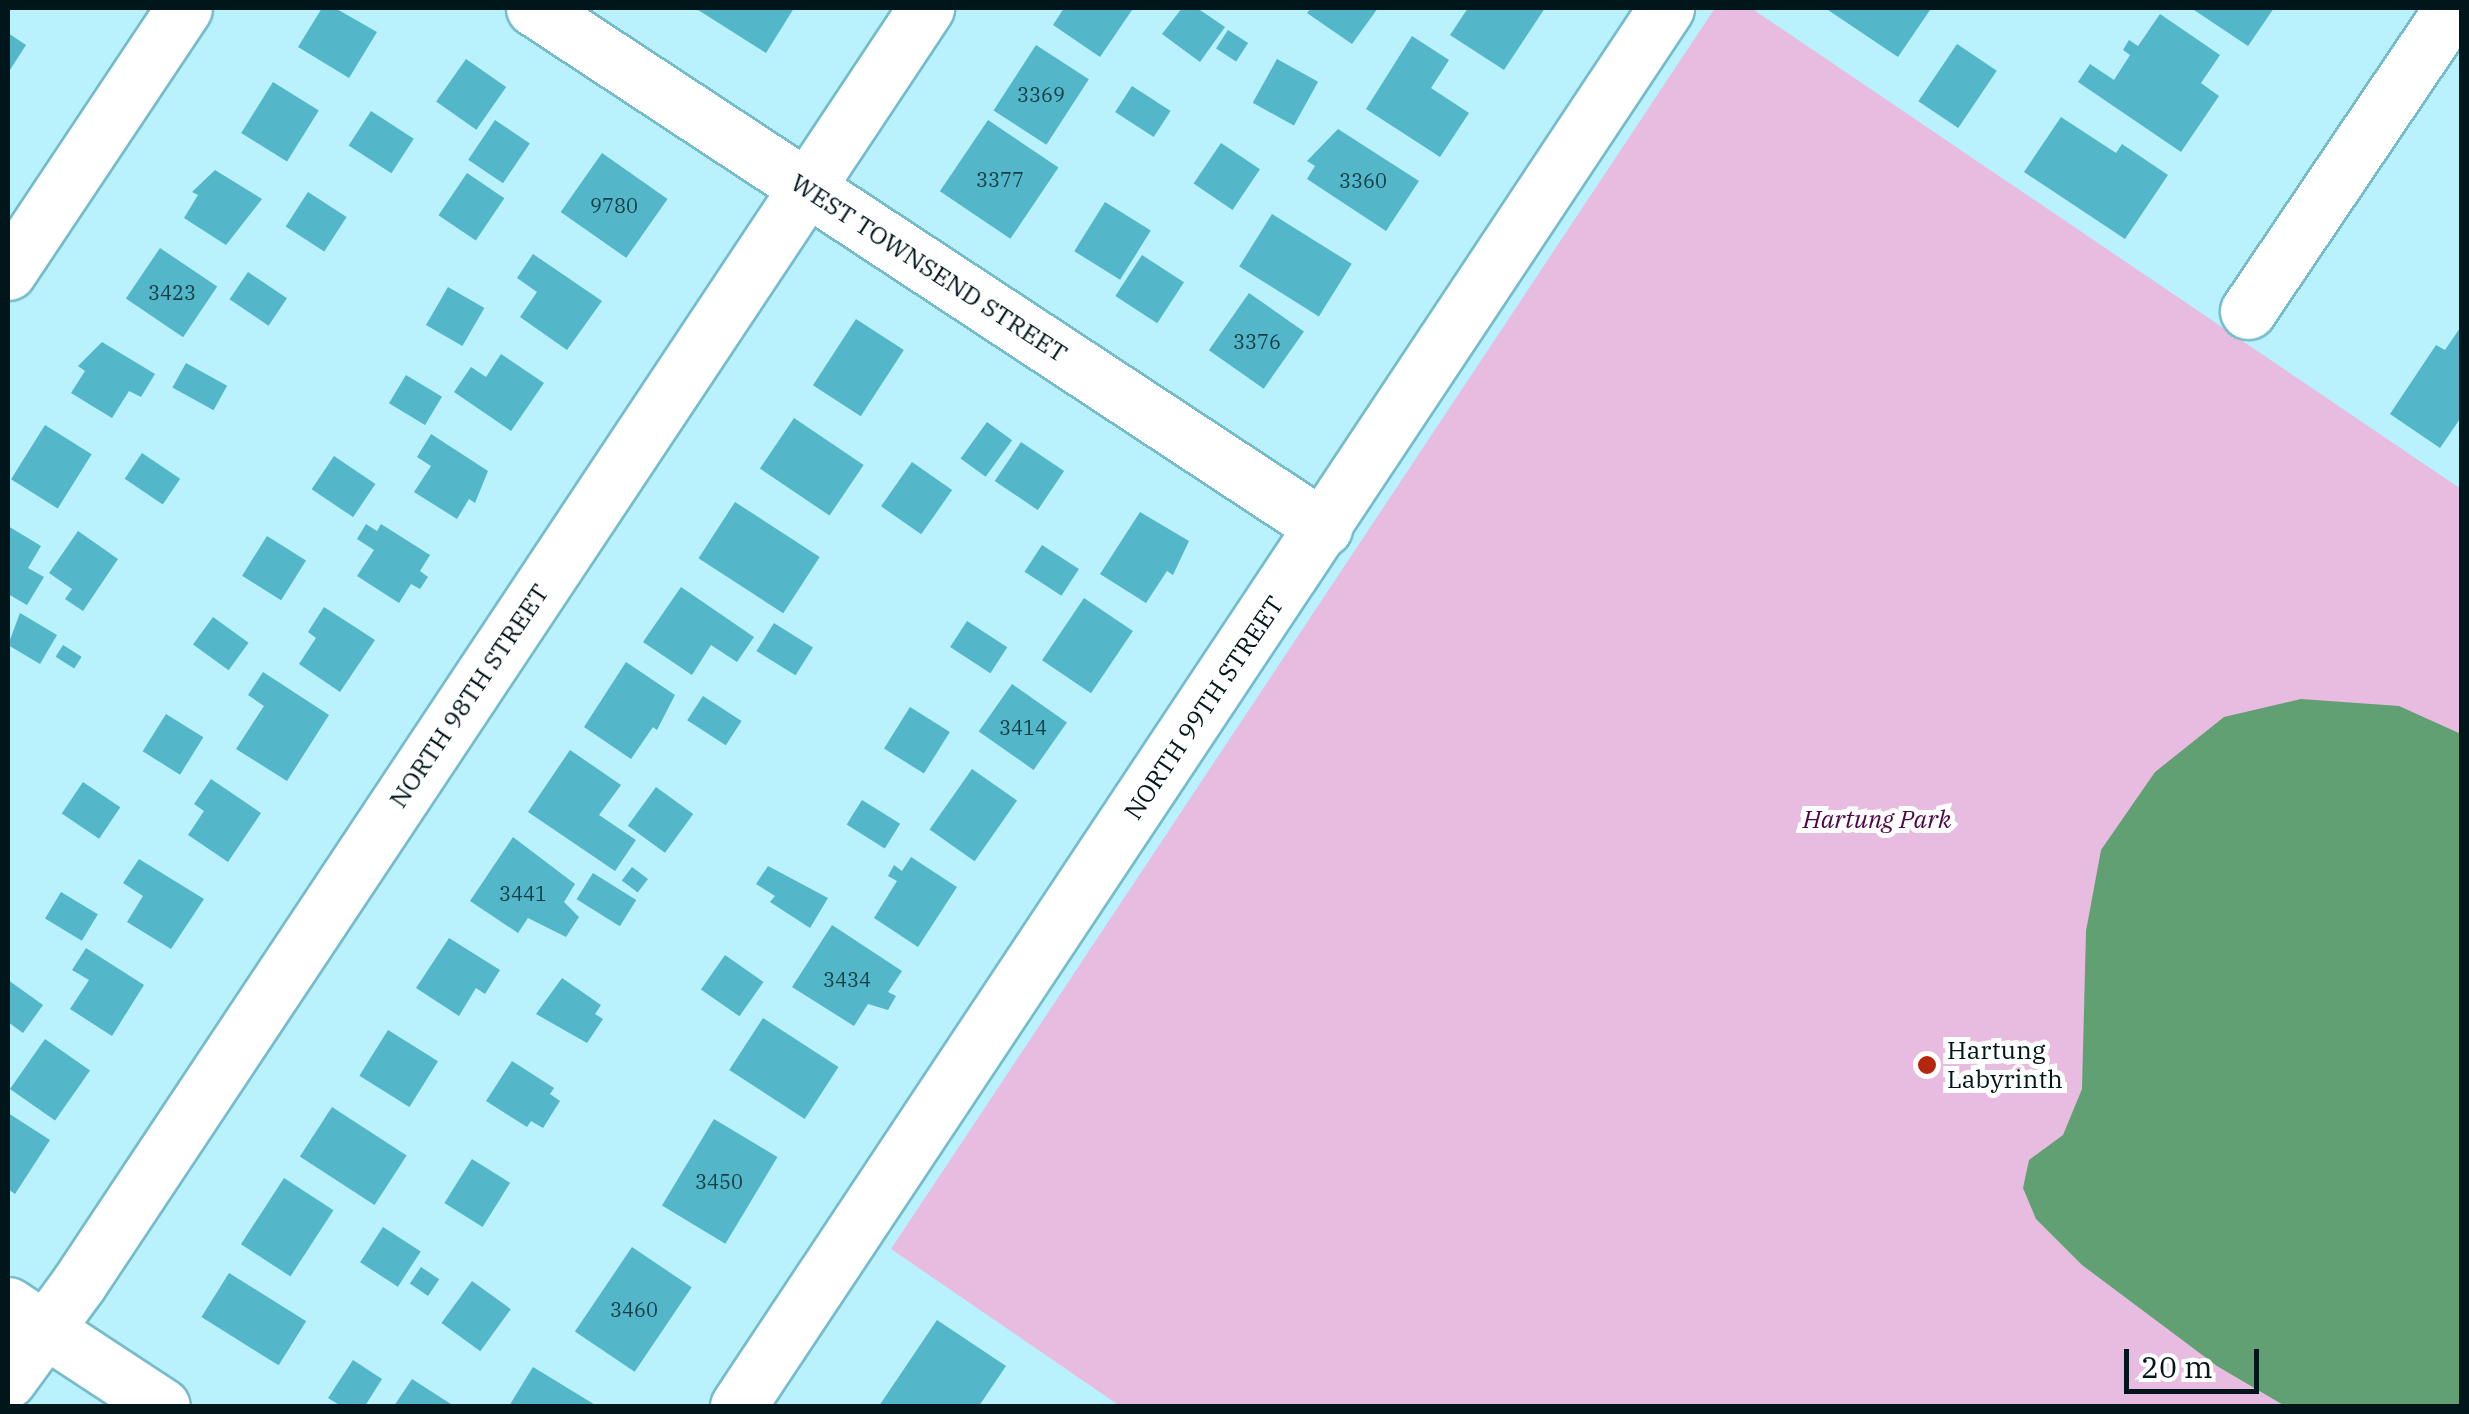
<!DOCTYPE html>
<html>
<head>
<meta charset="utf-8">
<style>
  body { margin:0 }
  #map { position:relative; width:2469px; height:1414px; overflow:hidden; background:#b9f1fd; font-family:"IBM Plex Serif",serif }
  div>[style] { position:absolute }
  .green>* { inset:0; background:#e7bce0 }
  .water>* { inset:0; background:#60a072 }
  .building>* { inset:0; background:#53b6c9; transform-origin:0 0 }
  .roads { filter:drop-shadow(2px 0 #76bccb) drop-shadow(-2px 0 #76bccb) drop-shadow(0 2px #76bccb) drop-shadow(0 -2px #76bccb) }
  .minor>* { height:55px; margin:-27.5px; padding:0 27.5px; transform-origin:27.5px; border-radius:27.5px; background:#fff }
  .dots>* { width:28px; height:28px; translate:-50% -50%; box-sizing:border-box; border:5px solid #fff; border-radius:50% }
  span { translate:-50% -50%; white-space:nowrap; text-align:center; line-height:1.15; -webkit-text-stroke:10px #fff; paint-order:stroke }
  .number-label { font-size:20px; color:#153e46 }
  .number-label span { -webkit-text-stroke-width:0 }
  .street-label { font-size:25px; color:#00161b }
  .park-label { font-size:25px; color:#4e0648; font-style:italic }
  .poi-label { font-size:25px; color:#00161b }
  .left { translate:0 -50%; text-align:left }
  .frame { position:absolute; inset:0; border:10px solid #00161b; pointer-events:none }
  .scale { position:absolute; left:2124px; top:1349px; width:135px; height:45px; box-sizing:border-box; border:5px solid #00161b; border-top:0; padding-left:12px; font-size:30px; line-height:35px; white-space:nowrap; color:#00161b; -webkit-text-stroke:8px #fff; paint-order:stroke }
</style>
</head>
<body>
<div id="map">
  <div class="green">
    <i style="clip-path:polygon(1715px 8px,1751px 8px,2461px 489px,2461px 1406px,1120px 1406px,891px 1249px)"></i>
  </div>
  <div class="water">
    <i style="clip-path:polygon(2301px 699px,2399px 706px,2461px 734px,2461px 1406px,2285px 1406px,2217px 1366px,2082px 1265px,2036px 1219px,2023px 1188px,2029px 1160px,2063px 1135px,2082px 1089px,2086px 931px,2101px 850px,2155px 772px,2224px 717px)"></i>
  </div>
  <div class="building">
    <i style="clip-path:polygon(322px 8px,335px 8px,377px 32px,349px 78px,298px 47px)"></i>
    <i style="clip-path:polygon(695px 8px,794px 8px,766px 53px)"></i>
    <i style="clip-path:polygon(1064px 8px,1129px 8px,1132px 10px,1100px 57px,1053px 25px)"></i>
    <i style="clip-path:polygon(1182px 8px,1197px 8px,1225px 27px,1200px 62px,1162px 34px)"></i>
    <i style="clip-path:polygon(1311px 8px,1378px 8px,1352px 44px,1307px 13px)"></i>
    <i style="clip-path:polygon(1468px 8px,1545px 8px,1504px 70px,1450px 35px)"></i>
    <i style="clip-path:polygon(1825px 8px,1927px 8px,1930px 10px,1898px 57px)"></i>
    <i style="clip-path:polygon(2191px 8px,2274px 8px,2248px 46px)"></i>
    <i style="clip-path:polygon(2160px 14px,2220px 55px,2201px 83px,2219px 96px,2181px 152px,2078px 82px,2090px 64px,2114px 80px,2130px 55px,2123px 50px,2129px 40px,2138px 46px)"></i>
    <i style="left:1228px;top:30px;width:24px;height:22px;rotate:33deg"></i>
    <i style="clip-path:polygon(8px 33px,26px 45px,8px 73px)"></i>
    <i style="clip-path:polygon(1412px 36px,1449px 60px,1431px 88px,1469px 113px,1440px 157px,1366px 109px)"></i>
    <i style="left:1957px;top:44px;width:48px;height:69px;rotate:34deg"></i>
    <i style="left:1036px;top:45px;width:63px;height:78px;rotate:33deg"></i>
    <i style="left:466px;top:59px;width:49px;height:52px;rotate:35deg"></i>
    <i style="left:1277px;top:59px;width:47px;height:50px;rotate:29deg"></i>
    <i style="left:273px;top:82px;width:54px;height:60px;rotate:32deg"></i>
    <i style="left:1132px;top:86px;width:46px;height:31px;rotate:33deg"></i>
    <i style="left:371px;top:111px;width:51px;height:41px;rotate:33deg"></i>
    <i style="clip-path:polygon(2061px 117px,2116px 153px,2122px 144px,2168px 175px,2125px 239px,2024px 172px)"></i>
    <i style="left:495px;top:120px;width:42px;height:48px;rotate:34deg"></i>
    <i style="left:988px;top:120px;width:85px;height:86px;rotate:34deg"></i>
    <i style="clip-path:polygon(1338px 129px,1419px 181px,1386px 231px,1307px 179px,1315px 166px,1307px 161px)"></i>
    <i style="left:1221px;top:143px;width:47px;height:49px;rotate:34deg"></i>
    <i style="left:602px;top:153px;width:80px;height:72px;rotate:35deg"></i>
    <i style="clip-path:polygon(215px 170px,262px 199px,226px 245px,184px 218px,198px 195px,192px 192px)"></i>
    <i style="left:467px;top:173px;width:45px;height:51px;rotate:34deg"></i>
    <i style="left:308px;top:192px;width:46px;height:41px;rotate:33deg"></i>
    <i style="left:1105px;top:202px;width:54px;height:58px;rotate:32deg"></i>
    <i style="left:1272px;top:214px;width:94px;height:62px;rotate:32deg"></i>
    <i style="left:160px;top:248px;width:69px;height:61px;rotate:34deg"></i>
    <i style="clip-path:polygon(533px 254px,602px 301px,567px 350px,520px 317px,537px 292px,517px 278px)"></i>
    <i style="left:1142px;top:255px;width:50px;height:49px;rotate:33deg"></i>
    <i style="left:248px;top:272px;width:47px;height:33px;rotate:34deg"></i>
    <i style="left:448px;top:287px;width:42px;height:44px;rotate:30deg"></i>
    <i style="left:1249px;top:293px;width:67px;height:70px;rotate:35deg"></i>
    <i style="left:856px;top:319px;width:57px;height:79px;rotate:33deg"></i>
    <i style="clip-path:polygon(2462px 325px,2462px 416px,2440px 448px,2390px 414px,2436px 345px,2445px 350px)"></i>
    <i style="clip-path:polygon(102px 342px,155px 374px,141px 397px,129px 391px,112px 418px,71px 393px,85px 371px,78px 366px)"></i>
    <i style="clip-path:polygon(501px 354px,544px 383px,511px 431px,454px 392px,471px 367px,486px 377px)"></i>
    <i style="left:186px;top:363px;width:47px;height:28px;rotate:29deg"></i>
    <i style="left:406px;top:375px;width:42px;height:33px;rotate:31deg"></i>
    <i style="left:794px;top:418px;width:84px;height:61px;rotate:34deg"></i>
    <i style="left:987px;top:422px;width:31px;height:45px;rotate:36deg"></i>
    <i style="left:45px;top:425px;width:55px;height:64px;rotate:32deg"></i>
    <i style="clip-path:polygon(431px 434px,488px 471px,475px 503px,469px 499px,457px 519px,414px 492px,431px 466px,417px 457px)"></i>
    <i style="left:1021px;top:442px;width:52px;height:47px;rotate:34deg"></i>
    <i style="left:142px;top:453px;width:46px;height:31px;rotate:34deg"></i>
    <i style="left:334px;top:456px;width:50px;height:40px;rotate:34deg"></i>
    <i style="left:912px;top:462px;width:49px;height:54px;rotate:35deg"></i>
    <i style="left:735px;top:502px;width:101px;height:67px;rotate:33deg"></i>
    <i style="clip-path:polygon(1140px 512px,1189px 541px,1173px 575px,1167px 571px,1146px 603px,1100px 574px)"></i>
    <i style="clip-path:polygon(366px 524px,377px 531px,381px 524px,430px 555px,420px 571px,428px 577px,420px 589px,411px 584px,399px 603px,357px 576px,374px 550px,357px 539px)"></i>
    <i style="clip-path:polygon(8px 526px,41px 546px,28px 568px,44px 577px,27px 605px,8px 594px)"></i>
    <i style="clip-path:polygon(78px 531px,118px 559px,83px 611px,65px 599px,72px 589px,49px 573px)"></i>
    <i style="left:267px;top:536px;width:46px;height:47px;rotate:32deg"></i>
    <i style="left:1042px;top:545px;width:44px;height:32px;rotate:33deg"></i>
    <i style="clip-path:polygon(681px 587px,754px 637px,737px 662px,711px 645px,692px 675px,643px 642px)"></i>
    <i style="left:1084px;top:598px;width:59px;height:75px;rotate:34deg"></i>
    <i style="clip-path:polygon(324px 607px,375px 640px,340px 692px,299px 664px,316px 638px,308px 632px)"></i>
    <i style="clip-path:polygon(20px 613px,57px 635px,40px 664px,8px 645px)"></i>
    <i style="left:213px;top:617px;width:44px;height:34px;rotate:36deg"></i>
    <i style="left:967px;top:621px;width:48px;height:31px;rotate:33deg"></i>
    <i style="left:774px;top:623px;width:46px;height:33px;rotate:32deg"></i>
    <i style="left:63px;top:645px;width:22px;height:14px;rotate:32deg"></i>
    <i style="clip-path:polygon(626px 662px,675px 695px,657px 730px,653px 727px,631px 759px,584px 727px)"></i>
    <i style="clip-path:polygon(263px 672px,329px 715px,287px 781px,236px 749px,264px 706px,248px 695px)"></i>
    <i style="left:1012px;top:684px;width:67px;height:58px;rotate:35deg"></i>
    <i style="left:703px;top:696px;width:46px;height:29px;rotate:33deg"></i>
    <i style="left:910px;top:707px;width:47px;height:49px;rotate:32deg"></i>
    <i style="left:166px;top:714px;width:44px;height:44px;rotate:32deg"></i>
    <i style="clip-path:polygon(570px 750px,621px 785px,599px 815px,636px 840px,615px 871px,528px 812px)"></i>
    <i style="left:972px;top:769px;width:55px;height:74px;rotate:35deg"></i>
    <i style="clip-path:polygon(211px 779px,261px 813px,228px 862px,188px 835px,204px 811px,194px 804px)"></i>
    <i style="left:83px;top:782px;width:45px;height:38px;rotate:34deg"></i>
    <i style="left:656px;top:787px;width:46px;height:48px;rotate:36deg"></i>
    <i style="left:862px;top:800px;width:45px;height:29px;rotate:32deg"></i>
    <i style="clip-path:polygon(513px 837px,575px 884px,564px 902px,579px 917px,566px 937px,528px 918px,518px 933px,470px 901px)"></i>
    <i style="clip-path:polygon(911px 857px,957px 887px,918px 947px,874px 918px,897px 881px,888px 876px,894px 865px,902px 871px)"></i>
    <i style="clip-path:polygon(139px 859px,204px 899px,171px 949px,127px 922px,143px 896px,123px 883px)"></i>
    <i style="clip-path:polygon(768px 866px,828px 898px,810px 928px,770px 902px,775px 896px,756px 884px)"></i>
    <i style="left:632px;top:867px;width:20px;height:17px;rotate:37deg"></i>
    <i style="left:593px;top:873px;width:51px;height:31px;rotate:32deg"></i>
    <i style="left:61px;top:892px;width:43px;height:31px;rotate:31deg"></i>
    <i style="clip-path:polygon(832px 925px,902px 971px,888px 992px,896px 996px,888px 1010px,868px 1004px,854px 1026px,792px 987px)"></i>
    <i style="clip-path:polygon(449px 938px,500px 970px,485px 994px,476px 988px,459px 1016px,416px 988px)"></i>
    <i style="clip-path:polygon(86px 948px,144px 985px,112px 1036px,70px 1009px,89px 980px,72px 970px)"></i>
    <i style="left:725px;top:955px;width:47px;height:42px;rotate:35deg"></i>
    <i style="clip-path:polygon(562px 978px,601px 1005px,595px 1014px,603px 1019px,587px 1043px,536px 1014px)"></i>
    <i style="clip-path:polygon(8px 980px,43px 1005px,23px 1033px,8px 1022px)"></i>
    <i style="left:763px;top:1018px;width:90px;height:62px;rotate:33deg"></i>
    <i style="left:388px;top:1030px;width:59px;height:54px;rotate:32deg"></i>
    <i style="left:45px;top:1039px;width:55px;height:61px;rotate:35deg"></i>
    <i style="clip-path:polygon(512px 1061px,554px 1088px,550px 1094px,560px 1101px,543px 1128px,531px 1121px,527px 1127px,486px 1101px)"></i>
    <i style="left:332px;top:1107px;width:89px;height:59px;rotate:33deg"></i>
    <i style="clip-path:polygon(8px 1113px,50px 1140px,15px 1194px,8px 1189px)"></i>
    <i style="left:714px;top:1119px;width:74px;height:101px;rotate:31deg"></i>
    <i style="left:472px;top:1159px;width:45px;height:52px;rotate:32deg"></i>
    <i style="left:284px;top:1178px;width:59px;height:79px;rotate:33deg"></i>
    <i style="left:383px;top:1227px;width:45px;height:42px;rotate:33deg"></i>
    <i style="left:632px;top:1247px;width:72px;height:102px;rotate:34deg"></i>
    <i style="left:421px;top:1267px;width:22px;height:20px;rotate:34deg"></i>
    <i style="left:229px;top:1273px;width:91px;height:52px;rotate:32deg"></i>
    <i style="left:472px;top:1281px;width:48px;height:52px;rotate:36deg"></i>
    <i style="clip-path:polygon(937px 1320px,1006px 1366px,979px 1406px,879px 1406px)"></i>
    <i style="clip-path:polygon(353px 1360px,382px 1379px,365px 1406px,341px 1406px,328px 1398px)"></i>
    <i style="clip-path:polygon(533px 1367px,597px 1406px,509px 1406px)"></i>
    <i style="clip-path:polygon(412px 1379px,454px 1406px,394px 1406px)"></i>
  </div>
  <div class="roads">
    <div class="minor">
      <i style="left:534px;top:8px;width:946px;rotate:33.35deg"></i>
      <i style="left:8px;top:272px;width:317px;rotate:-56.3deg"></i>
      <i style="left:2248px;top:311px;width:365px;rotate:-56deg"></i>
      <i style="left:8px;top:1305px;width:184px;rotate:33.3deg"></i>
      <i style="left:8px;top:1380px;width:120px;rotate:-53.8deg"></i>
      <i style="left:79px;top:1283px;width:1531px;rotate:-56.4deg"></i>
      <i style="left:738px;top:1406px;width:1678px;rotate:-56.42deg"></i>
    </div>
  </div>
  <div class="dots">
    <i style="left:1927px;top:1065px;background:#b4270e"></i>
  </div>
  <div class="number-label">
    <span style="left:1041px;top:94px">3369</span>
    <span style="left:1000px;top:179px">3377</span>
    <span style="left:1363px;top:180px">3360</span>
    <span style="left:614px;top:205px">9780</span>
    <span style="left:172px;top:292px">3423</span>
    <span style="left:1257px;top:341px">3376</span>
    <span style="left:1023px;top:727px">3414</span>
    <span style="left:523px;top:893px">3441</span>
    <span style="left:847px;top:979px">3434</span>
    <span style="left:719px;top:1181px">3450</span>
    <span style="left:634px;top:1309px">3460</span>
  </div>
  <div class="street-label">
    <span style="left:929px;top:268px;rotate:33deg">WEST TOWNSEND STREET</span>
    <span style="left:469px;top:696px;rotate:-56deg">NORTH 98TH STREET</span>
    <span style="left:1204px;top:708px;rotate:-56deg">NORTH 99TH STREET</span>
  </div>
  <div class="park-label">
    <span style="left:1877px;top:819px">Hartung Park</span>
  </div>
  <div class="poi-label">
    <span class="left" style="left:1947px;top:1065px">Hartung<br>Labyrinth</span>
  </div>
  <div class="frame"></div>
  <div class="scale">20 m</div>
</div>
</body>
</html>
